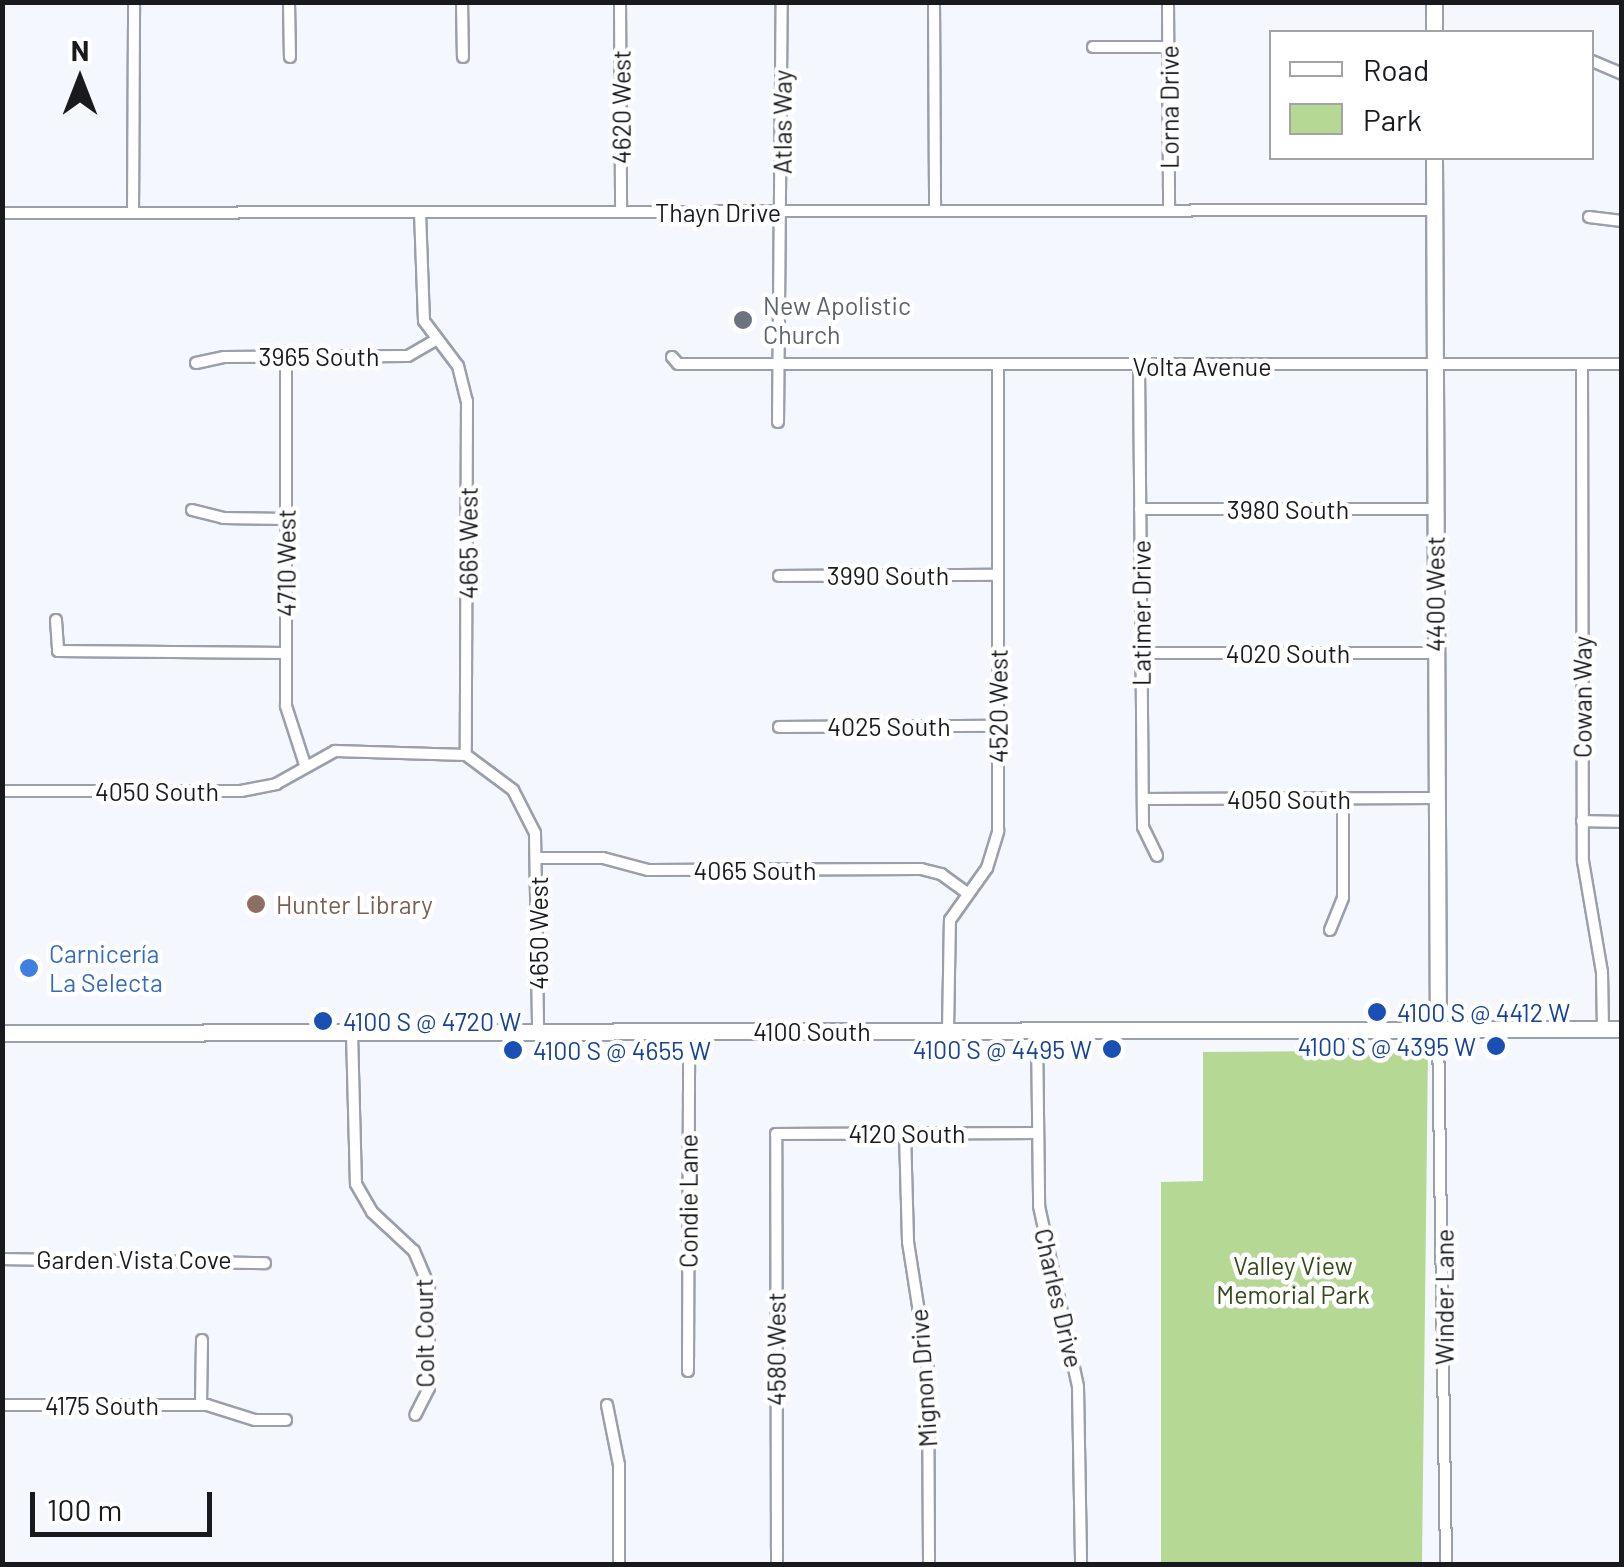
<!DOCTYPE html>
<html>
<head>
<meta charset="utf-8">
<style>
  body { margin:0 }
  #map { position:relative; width:1624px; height:1567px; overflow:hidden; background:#f4f8fe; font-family:Barlow,sans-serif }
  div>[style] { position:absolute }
  .green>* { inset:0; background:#b6d895 }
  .roads { filter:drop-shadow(2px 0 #9a9faa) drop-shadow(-2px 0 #9a9faa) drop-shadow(0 2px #9a9faa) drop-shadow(0 -2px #9a9faa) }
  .street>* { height:10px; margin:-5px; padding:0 5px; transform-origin:5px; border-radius:5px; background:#fff }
  .secondary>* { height:15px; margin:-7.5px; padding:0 7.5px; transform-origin:7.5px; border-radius:7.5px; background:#fff }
  .dots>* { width:28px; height:28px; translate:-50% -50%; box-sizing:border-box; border:5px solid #fff; border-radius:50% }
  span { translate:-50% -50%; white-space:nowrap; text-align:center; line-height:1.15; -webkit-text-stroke:9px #fff; paint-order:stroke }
  .street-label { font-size:25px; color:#181a1e }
  .worship-label { font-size:25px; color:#5b616d }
  .left { translate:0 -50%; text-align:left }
  .education-label { font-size:25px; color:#785e54 }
  .shop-label { font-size:25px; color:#366cbe }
  .transit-label { font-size:25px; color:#164399 }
  .right { translate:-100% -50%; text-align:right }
  .park-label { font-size:25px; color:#334917 }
  .frame { position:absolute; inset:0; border:5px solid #181a1e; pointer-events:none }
  .legend { position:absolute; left:1269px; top:30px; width:325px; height:130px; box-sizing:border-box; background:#fff; border:2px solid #a3a3a5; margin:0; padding:12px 18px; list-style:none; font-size:30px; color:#181a1e }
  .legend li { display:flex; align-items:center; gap:20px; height:50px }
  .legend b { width:50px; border:2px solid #a3a3a5 }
  .north { position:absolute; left:30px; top:30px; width:100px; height:100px; -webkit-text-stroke:8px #fff; paint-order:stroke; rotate:0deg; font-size:28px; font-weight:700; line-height:40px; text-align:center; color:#181a1e }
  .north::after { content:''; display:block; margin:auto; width:35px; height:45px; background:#181a1e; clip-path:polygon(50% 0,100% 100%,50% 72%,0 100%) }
  .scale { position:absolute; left:30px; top:1492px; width:182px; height:45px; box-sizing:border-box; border:5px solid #181a1e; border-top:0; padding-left:12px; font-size:30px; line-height:35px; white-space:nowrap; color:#181a1e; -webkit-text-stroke:8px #fff; paint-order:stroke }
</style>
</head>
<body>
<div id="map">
  <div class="green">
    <i style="clip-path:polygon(1428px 1050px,1422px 1564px,1161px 1564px,1161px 1182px,1203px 1181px,1203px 1052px)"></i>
  </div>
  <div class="roads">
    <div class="street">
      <i style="left:289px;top:2px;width:55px;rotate:89deg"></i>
      <i style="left:462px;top:2px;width:55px;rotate:89deg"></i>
      <i style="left:620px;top:2px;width:210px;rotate:89.7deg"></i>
      <i style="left:934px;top:2px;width:209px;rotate:89.7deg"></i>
      <i style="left:1168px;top:2px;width:209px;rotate:89.7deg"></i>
      <i style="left:1093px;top:47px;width:75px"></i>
      <i style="left:1592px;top:61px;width:33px;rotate:23deg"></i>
      <i style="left:420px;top:212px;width:109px;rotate:87.9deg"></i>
      <i style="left:424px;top:321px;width:56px;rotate:52.9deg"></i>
      <i style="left:458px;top:366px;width:36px;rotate:76deg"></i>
      <i style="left:467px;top:401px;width:354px;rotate:90.2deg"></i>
      <i style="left:2px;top:213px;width:1432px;rotate:-0.12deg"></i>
      <i style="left:133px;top:213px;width:211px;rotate:-89.7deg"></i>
      <i style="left:1589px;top:217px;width:33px;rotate:7deg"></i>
      <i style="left:286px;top:356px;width:350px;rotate:90deg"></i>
      <i style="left:286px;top:706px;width:62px;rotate:72.1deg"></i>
      <i style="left:672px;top:357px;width:9px;rotate:49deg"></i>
      <i style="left:678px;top:364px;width:944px"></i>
      <i style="left:196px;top:363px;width:29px;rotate:-12deg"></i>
      <i style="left:224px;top:357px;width:184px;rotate:-0.3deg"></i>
      <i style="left:408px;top:356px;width:34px;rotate:-30deg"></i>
      <i style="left:1582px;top:364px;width:497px;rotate:89.9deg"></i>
      <i style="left:1583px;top:861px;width:113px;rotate:80.3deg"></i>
      <i style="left:1602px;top:972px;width:57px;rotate:89deg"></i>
      <i style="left:1139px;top:366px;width:461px;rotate:89.5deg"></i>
      <i style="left:1143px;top:827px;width:32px;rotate:64deg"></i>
      <i style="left:778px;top:422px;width:420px;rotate:-89.5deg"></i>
      <i style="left:1140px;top:509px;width:295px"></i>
      <i style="left:192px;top:510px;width:32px;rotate:14deg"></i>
      <i style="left:223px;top:518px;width:63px;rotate:0.9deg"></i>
      <i style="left:779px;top:576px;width:219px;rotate:-0.3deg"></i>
      <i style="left:56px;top:620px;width:31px;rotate:86deg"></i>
      <i style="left:58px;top:651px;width:228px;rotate:0.5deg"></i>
      <i style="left:1142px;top:653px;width:293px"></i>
      <i style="left:779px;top:727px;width:219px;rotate:-0.3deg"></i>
      <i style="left:2px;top:791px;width:239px"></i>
      <i style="left:241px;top:791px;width:36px;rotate:-11deg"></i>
      <i style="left:276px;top:784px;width:68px;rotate:-29.2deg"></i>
      <i style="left:335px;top:751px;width:131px;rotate:1.7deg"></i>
      <i style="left:466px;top:755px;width:59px;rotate:36.7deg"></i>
      <i style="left:513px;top:790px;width:48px;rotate:62.9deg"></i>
      <i style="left:535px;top:833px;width:199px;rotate:89.1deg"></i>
      <i style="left:1143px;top:799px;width:292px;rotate:-0.2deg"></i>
      <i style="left:1582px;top:821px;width:40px;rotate:1.4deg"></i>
      <i style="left:538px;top:858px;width:65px"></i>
      <i style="left:603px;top:858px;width:47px;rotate:14.9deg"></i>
      <i style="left:648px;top:870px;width:273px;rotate:-0.2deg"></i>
      <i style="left:921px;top:869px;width:21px;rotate:14deg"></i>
      <i style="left:941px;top:874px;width:32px;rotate:36deg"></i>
      <i style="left:1330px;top:930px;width:35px;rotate:-68deg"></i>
      <i style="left:1343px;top:897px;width:98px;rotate:-90deg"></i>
      <i style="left:1438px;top:1029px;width:535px;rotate:89.14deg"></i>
      <i style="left:948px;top:1031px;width:111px;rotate:-89deg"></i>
      <i style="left:950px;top:920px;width:64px;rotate:-54.6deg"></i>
      <i style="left:987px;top:868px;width:39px;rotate:-73deg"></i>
      <i style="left:998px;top:831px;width:465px;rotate:-90deg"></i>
      <i style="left:1037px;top:1031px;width:175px;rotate:89.3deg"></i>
      <i style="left:1039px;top:1206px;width:185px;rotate:77.8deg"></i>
      <i style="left:1078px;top:1387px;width:177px;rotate:89deg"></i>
      <i style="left:352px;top:1033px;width:151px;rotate:88.5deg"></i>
      <i style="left:356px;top:1184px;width:32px;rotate:60deg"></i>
      <i style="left:372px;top:1212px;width:57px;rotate:42.9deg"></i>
      <i style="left:414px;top:1251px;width:39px;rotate:67deg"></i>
      <i style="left:429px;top:1287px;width:101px;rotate:90deg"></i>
      <i style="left:429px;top:1388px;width:30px;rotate:117deg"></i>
      <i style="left:905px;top:1133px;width:109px;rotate:88.4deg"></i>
      <i style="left:908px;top:1242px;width:130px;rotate:81.1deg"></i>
      <i style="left:928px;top:1370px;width:194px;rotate:89.7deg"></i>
      <i style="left:2px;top:1259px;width:263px;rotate:0.9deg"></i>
      <i style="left:688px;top:1371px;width:340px;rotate:-89.8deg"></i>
      <i style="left:201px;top:1404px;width:64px;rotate:-89.1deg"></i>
      <i style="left:2px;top:1405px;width:205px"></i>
      <i style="left:207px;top:1405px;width:50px;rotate:17.4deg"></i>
      <i style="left:255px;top:1420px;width:31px"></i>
      <i style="left:607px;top:1405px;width:61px;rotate:78.7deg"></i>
      <i style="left:619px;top:1465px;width:99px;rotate:90deg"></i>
      <i style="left:777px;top:1564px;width:430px;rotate:-90.1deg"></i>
      <i style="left:776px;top:1134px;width:262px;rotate:-0.2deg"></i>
    </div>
    <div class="secondary">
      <i style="left:1434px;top:2px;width:30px;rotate:90deg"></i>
      <i style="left:1434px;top:158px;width:871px;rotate:89.74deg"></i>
      <i style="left:2px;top:1033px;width:1620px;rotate:-0.14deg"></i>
    </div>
  </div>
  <div class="dots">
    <i style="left:743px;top:320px;background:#6b7280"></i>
    <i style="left:256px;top:904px;background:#8d6e63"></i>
    <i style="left:29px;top:968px;background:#3f7fe0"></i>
    <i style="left:1377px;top:1012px;background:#1a4fb4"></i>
    <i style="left:323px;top:1021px;background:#1a4fb4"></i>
    <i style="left:1496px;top:1046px;background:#1a4fb4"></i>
    <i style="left:1112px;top:1049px;background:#1a4fb4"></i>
    <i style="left:513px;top:1050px;background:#1a4fb4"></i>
  </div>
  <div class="street-label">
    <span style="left:621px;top:107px;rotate:-90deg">4620 West</span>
    <span style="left:1169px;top:107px;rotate:-90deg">Lorna Drive</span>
    <span style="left:782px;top:122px;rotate:-90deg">Atlas Way</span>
    <span style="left:718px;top:212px">Thayn Drive</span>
    <span style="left:319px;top:356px">3965 South</span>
    <span style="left:1202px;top:366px">Volta Avenue</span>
    <span style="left:1288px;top:509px">3980 South</span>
    <span style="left:468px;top:543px;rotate:-90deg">4665 West</span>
    <span style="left:286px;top:563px;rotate:-90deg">4710 West</span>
    <span style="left:888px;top:575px">3990 South</span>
    <span style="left:1435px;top:594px;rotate:-90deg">4400 West</span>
    <span style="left:1141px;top:613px;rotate:-90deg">Latimer Drive</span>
    <span style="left:1288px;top:653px">4020 South</span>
    <span style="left:1582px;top:697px;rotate:-90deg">Cowan Way</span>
    <span style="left:998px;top:706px;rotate:-90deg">4520 West</span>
    <span style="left:889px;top:726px">4025 South</span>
    <span style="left:157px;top:791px">4050 South</span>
    <span style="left:1289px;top:799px">4050 South</span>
    <span style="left:755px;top:870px">4065 South</span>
    <span style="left:538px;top:933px;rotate:-90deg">4650 West</span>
    <span style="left:812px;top:1031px">4100 South</span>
    <span style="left:907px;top:1133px">4120 South</span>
    <span style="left:688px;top:1201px;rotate:-90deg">Condie Lane</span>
    <span style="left:134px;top:1259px">Garden Vista Cove</span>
    <span style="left:1444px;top:1297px;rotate:-90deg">Winder Lane</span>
    <span style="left:1059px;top:1298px;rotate:77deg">Charles Drive</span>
    <span style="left:424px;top:1333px;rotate:-91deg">Colt Court</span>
    <span style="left:776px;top:1349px;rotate:-90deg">4580 West</span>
    <span style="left:923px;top:1378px;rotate:-94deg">Mignon Drive</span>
    <span style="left:102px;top:1405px">4175 South</span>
  </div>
  <div class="worship-label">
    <span class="left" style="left:763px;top:320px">New Apolistic<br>Church</span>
  </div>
  <div class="education-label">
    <span class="left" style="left:276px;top:904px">Hunter Library</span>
  </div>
  <div class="shop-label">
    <span class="left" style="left:49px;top:968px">Carnicería<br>La Selecta</span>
  </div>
  <div class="transit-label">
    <span class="left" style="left:1397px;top:1012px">4100 S @ 4412 W</span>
    <span class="left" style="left:343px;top:1021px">4100 S @ 4720 W</span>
    <span class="right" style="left:1476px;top:1046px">4100 S @ 4395 W</span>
    <span class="right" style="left:1092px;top:1049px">4100 S @ 4495 W</span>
    <span class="left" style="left:533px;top:1050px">4100 S @ 4655 W</span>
  </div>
  <div class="park-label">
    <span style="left:1293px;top:1280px">Valley View<br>Memorial Park</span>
  </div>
  <div class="frame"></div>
  <ul class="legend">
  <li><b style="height:12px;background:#fff"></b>Road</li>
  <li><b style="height:28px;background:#b6d895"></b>Park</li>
  </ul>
  <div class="north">N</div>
  <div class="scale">100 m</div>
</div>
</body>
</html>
